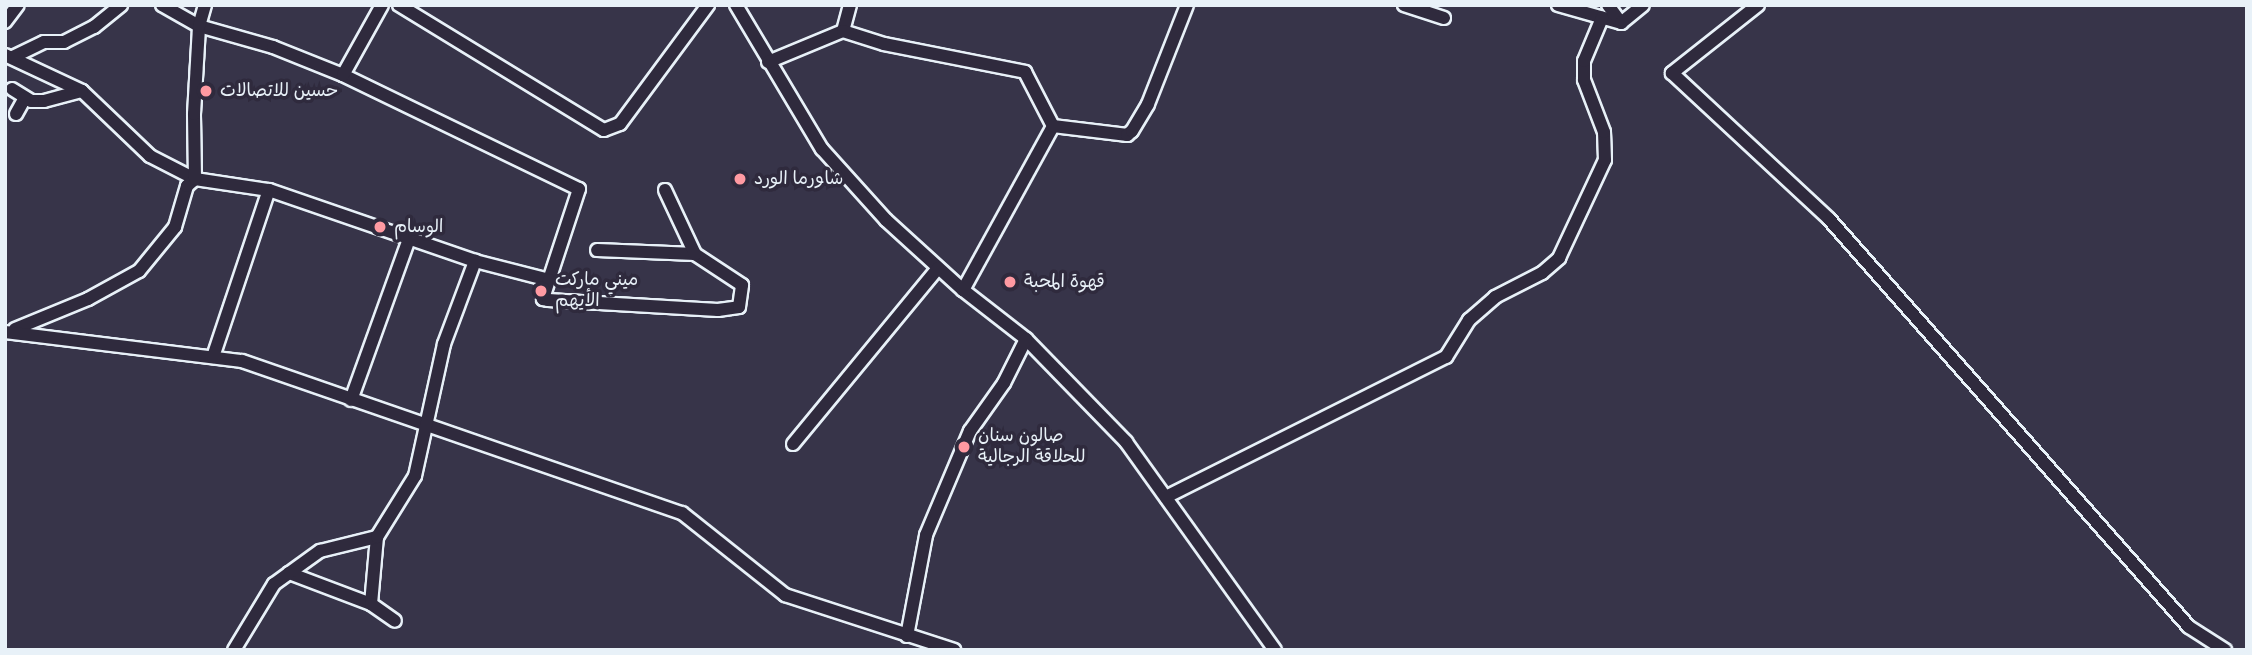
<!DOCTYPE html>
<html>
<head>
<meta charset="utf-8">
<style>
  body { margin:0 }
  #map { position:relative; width:2252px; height:655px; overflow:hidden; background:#373449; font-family:"Balsamiq Sans","Playpen Sans Arabic",sans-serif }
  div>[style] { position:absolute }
  .roads { filter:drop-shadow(2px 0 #e8f1f8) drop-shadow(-2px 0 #e8f1f8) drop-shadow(0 2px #e8f1f8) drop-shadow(0 -2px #e8f1f8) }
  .minor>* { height:12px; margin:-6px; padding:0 6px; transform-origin:6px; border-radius:6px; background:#2f2a3d }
  .dots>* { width:19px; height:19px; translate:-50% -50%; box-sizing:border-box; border:4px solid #2f2a3d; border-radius:50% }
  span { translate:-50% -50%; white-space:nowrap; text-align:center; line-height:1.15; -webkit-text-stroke:7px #2f2a3d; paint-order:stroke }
  .poi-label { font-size:18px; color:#e8f1f8 }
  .left { translate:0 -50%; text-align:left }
  .frame { position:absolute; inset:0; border:7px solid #e8f1f8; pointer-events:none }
</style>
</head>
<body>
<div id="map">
  <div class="roads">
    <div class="minor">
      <i style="left:162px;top:5px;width:43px;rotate:29.6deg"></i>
      <i style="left:199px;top:26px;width:77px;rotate:15.8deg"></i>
      <i style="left:273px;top:47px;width:75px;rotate:21.8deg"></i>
      <i style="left:343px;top:75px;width:262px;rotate:25.8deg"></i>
      <i style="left:579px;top:189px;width:96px;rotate:108.2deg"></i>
      <i style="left:399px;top:5px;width:240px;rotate:31.4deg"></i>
      <i style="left:604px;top:130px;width:17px;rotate:-21deg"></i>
      <i style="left:620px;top:124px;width:148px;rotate:-53.5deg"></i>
      <i style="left:736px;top:5px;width:168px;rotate:59.2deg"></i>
      <i style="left:822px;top:149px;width:96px;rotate:48deg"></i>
      <i style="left:886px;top:220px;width:104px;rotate:42.3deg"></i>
      <i style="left:963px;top:290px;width:80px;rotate:37.9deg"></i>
      <i style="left:1026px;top:339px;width:144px;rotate:45.8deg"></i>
      <i style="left:1126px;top:442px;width:256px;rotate:54.4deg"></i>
      <i style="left:1404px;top:5px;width:42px;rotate:18deg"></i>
      <i style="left:1558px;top:5px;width:66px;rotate:15.9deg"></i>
      <i style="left:1608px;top:5px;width:22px;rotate:54deg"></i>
      <i style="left:1758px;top:5px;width:110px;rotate:141.7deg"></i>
      <i style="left:1672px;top:73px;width:214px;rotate:42.9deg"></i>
      <i style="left:1829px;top:219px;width:544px;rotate:48.58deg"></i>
      <i style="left:2189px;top:627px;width:43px;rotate:32.6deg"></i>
      <i style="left:5px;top:22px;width:21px;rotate:-53deg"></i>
      <i style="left:1621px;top:23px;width:28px;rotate:-39deg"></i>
      <i style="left:843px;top:31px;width:27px;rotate:-75deg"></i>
      <i style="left:5px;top:55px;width:85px;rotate:25.1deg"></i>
      <i style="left:82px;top:91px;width:94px;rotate:43.7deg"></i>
      <i style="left:150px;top:156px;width:51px;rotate:27.1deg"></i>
      <i style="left:195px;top:179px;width:75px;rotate:8.5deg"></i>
      <i style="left:269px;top:190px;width:218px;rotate:19deg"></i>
      <i style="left:475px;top:261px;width:76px;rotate:14.4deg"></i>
      <i style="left:549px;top:280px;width:20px;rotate:108deg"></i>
      <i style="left:543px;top:299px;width:5px;rotate:11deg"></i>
      <i style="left:548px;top:300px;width:170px;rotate:3.4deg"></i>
      <i style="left:718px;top:310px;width:21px;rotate:-8deg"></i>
      <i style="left:739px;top:307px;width:22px;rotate:-82deg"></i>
      <i style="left:742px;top:285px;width:56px;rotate:-146.6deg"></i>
      <i style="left:695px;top:254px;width:98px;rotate:-177.7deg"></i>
      <i style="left:13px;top:57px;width:34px;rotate:-26deg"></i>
      <i style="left:44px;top:42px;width:20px"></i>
      <i style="left:64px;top:42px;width:34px;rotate:-27deg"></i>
      <i style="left:94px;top:27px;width:35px;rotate:-39deg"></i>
      <i style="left:768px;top:62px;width:81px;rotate:-22.5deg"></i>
      <i style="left:843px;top:31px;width:43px;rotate:17.6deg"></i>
      <i style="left:884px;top:44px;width:144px;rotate:11.2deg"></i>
      <i style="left:1025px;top:72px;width:61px;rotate:62.6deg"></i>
      <i style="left:343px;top:75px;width:80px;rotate:-60.9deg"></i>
      <i style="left:12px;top:89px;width:22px;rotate:32deg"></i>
      <i style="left:31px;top:101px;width:13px"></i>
      <i style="left:44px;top:101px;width:39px;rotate:-15deg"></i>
      <i style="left:16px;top:114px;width:18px;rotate:-61deg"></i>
      <i style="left:665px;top:190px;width:71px;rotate:64.9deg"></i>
      <i style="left:963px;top:290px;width:187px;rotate:-61.2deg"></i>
      <i style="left:1053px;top:126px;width:75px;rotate:6.9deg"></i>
      <i style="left:1127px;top:135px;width:6px;rotate:-39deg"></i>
      <i style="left:1132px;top:131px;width:31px;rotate:-59deg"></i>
      <i style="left:1148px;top:104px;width:106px;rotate:-68.5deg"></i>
      <i style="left:15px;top:329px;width:79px;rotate:-22.3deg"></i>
      <i style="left:88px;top:299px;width:58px;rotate:-28.8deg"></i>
      <i style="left:139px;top:271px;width:57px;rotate:-50.7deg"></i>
      <i style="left:175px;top:227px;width:43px;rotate:-73.7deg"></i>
      <i style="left:187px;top:186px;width:11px;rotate:-41deg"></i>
      <i style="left:195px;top:179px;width:65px;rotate:-90.9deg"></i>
      <i style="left:194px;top:114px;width:88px;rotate:-86.7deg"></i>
      <i style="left:199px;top:26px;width:22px;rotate:-74deg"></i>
      <i style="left:5px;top:332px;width:239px;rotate:7deg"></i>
      <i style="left:242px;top:361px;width:466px;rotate:19.1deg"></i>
      <i style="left:682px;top:513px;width:132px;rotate:38.5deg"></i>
      <i style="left:785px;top:595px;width:178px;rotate:18deg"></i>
      <i style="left:213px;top:357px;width:176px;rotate:-71.5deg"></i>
      <i style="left:351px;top:400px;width:171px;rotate:-70.2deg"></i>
      <i style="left:793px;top:444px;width:228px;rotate:-50.5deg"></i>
      <i style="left:1166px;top:497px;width:313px;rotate:-26.6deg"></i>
      <i style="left:1446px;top:357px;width:44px;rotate:-58.1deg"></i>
      <i style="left:1469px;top:320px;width:35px;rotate:-41deg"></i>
      <i style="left:1495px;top:297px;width:53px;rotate:-27.1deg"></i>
      <i style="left:1542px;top:273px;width:23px;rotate:-41deg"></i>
      <i style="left:1559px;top:258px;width:108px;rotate:-64.9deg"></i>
      <i style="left:1605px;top:160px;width:28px;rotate:-92deg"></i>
      <i style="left:1604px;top:132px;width:56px;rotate:-111deg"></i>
      <i style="left:1584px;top:80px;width:19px;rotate:-90deg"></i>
      <i style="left:1584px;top:61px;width:47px;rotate:-67.3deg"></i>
      <i style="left:289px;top:573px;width:88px;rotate:20.7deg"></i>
      <i style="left:371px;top:604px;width:67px;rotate:-84.9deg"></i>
      <i style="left:371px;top:604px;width:29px;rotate:35deg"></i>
      <i style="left:907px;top:636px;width:103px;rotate:-79.3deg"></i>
      <i style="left:926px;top:535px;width:113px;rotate:-67.1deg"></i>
      <i style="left:970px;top:431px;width:59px;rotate:-54.7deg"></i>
      <i style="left:1004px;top:383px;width:49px;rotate:-63.4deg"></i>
      <i style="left:234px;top:650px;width:77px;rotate:-58.8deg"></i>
      <i style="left:274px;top:584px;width:57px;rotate:-35.7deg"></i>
      <i style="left:320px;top:551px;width:59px;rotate:-13.8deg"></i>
      <i style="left:377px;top:537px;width:72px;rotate:-58.1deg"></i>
      <i style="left:415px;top:476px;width:135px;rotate:-77.6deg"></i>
      <i style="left:444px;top:344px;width:89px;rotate:-69.5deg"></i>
    </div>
  </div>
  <div class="dots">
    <i style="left:206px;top:91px;background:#ff9aa2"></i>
    <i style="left:740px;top:179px;background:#ff9aa2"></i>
    <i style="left:380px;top:227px;background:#ff9aa2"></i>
    <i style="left:1010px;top:282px;background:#ff9aa2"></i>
    <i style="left:541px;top:291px;background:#ff9aa2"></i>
    <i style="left:964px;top:447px;background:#ff9aa2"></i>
  </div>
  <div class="poi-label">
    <span class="left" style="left:220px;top:91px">حسين للاتصالات</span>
    <span class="left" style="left:754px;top:179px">شاورما الورد</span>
    <span class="left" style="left:394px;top:227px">الوسام</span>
    <span class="left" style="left:555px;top:291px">ميني ماركت<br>الأيهم</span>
    <span class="left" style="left:1024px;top:282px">قهوة المحبة</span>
    <span class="left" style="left:978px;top:447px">صالون سنان<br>للحلاقة الرجالية</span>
  </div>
  <div class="frame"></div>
</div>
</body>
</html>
